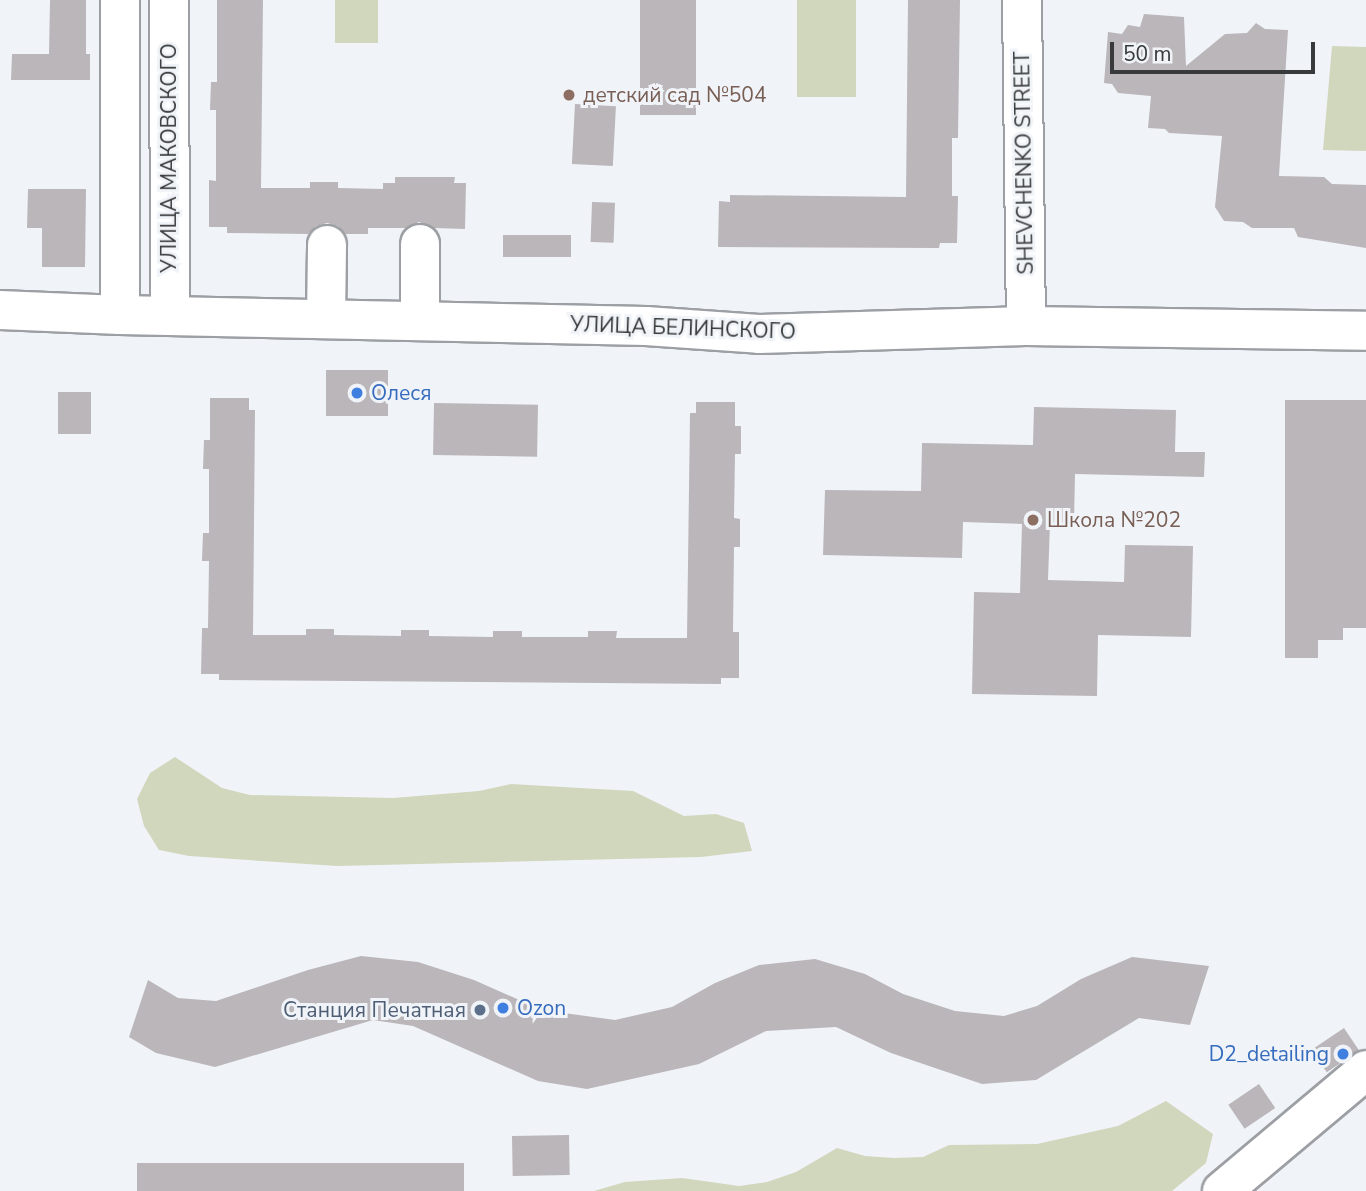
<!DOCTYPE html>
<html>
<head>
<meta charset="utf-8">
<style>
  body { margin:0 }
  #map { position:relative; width:1366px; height:1191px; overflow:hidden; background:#f0f4f8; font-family:"Nunito Sans",sans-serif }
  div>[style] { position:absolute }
  .green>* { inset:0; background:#d0d7bd; transform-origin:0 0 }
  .building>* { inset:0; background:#bab6b9; transform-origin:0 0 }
  .roads { filter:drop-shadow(2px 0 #9c9fa3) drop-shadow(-2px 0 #9c9fa3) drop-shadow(0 2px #9c9fa3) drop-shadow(0 -2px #9c9fa3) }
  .minor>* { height:38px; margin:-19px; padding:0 19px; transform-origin:19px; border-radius:19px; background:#fff }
  .dots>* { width:19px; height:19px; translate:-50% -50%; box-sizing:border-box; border:4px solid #f0f4f8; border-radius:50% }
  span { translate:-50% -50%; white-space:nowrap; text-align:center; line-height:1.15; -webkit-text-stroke:6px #f0f4f8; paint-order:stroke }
  .education-label { font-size:21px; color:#785e54 }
  .left { translate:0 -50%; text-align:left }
  .street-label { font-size:21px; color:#383a3b }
  .shop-label { font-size:21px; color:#366cbe }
  .right { translate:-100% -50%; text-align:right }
  .service-label { font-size:21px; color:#4e5e75 }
  .scale { position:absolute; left:1110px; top:42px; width:205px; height:32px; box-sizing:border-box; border:4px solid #383a3b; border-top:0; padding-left:9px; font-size:21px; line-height:24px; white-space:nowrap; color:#383a3b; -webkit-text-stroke:5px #f0f4f8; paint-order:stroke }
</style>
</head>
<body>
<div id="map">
  <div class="green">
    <i style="left:335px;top:0;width:43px;height:43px"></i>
    <i style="left:797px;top:0;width:59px;height:97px"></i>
    <i style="clip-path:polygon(1332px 46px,1366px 47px,1366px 151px,1323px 150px)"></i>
    <i style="clip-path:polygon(175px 757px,222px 788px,250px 795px,393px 798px,479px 791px,511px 784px,633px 791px,684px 816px,716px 814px,744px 823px,752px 851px,701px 857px,337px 866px,189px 856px,159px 850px,144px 826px,137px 799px,150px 773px)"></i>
    <i style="clip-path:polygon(1166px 1101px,1213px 1134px,1206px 1163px,1172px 1191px,594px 1191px,625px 1182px,682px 1178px,739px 1186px,767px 1182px,796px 1172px,837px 1148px,865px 1156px,894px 1158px,923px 1157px,949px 1145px,1037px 1144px,1118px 1126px)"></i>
  </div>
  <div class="building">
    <i style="clip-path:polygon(50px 0,86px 0,86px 54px,90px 54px,90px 80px,11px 80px,12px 54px,49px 54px)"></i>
    <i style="clip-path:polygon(217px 0,263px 0,261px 188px,310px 188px,310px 182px,338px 182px,338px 188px,383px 189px,383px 183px,395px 183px,395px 177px,455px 177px,454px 183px,466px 183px,465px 229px,434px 228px,419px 222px,406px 228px,368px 228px,368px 234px,346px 234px,338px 226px,327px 223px,316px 226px,308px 234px,227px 233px,227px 227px,209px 227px,209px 180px,216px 181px,216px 110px,210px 110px,211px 82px,217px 82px)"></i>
    <i style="left:640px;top:0;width:56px;height:115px"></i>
    <i style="clip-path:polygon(908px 0,960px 0,958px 138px,952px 138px,952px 196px,958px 196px,957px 243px,940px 243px,939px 248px,718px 247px,719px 201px,730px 202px,730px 195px,906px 197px)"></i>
    <i style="clip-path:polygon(1144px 14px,1184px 17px,1186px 66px,1225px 34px,1247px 33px,1256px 23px,1265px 29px,1288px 30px,1279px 176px,1324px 177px,1332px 184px,1366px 185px,1366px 248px,1298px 237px,1294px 228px,1252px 228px,1243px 222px,1224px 221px,1215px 207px,1222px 136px,1169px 133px,1165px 129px,1148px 128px,1151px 96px,1118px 93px,1112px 84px,1104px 83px,1108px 32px,1122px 34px,1128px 25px,1140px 27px)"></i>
    <i style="left:575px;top:104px;width:41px;height:60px;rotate:3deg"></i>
    <i style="clip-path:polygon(28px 189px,86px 189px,85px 267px,42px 267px,42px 228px,27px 228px)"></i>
    <i style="left:592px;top:202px;width:23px;height:40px;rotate:2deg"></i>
    <i style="left:503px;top:235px;width:68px;height:22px"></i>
    <i style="left:388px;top:370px;width:46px;height:62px;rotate:90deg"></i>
    <i style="left:58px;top:392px;width:33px;height:42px"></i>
    <i style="clip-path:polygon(210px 398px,249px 398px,249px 410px,255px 410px,253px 635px,306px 635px,306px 629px,334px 629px,334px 635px,401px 636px,401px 630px,429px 630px,429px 636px,493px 637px,493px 631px,522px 631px,522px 637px,588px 637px,588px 631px,617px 631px,616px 638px,687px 638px,690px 413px,696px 413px,696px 402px,735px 402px,735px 426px,741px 426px,741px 454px,735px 454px,734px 518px,740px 519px,740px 547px,734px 547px,733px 632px,739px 632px,739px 678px,721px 678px,721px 684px,219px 680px,219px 674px,201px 674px,202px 628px,208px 628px,209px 561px,202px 561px,203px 533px,209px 533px,209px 469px,203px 469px,204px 440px,210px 440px)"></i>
    <i style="clip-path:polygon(1285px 400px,1366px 400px,1366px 628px,1343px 628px,1343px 640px,1318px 640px,1318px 658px,1285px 658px)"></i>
    <i style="left:434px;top:403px;width:104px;height:52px;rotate:1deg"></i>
    <i style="clip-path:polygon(1034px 407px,1176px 410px,1175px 452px,1205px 452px,1204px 477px,1075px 474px,1074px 523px,1050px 523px,1048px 580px,1124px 582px,1125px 545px,1193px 546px,1191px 637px,1098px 635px,1097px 696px,972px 694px,974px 592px,1020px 593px,1022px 524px,963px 522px,962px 558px,823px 555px,825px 490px,921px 491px,922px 443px,1033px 445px)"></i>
    <i style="clip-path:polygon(361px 956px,418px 962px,474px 980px,526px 1003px,564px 1013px,615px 1020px,672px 1007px,715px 983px,759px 965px,815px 959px,865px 974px,903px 994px,955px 1011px,1004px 1016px,1037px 1006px,1081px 979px,1132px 957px,1209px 966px,1190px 1025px,1139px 1018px,1036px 1080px,982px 1084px,891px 1053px,836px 1027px,766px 1031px,699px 1064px,587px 1089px,538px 1081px,413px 1026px,373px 1020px,215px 1067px,156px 1053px,129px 1037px,148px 980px,178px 998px,216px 1001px,308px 970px)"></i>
    <i style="left:1344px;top:1028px;width:27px;height:39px;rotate:56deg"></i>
    <i style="left:1259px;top:1084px;width:29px;height:37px;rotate:56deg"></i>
    <i style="left:569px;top:1135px;width:40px;height:57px;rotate:89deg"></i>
    <i style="left:137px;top:1163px;width:327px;height:28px"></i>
  </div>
  <div class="roads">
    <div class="minor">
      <i style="left:169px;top:0;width:316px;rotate:89.8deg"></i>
      <i style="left:1022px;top:0;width:326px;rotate:89.3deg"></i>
      <i style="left:420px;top:244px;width:76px;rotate:90deg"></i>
      <i style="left:0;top:310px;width:120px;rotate:2.4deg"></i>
      <i style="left:120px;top:315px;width:526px;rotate:1.2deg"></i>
      <i style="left:646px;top:326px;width:113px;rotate:4deg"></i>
      <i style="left:759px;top:334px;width:267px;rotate:-1.7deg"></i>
      <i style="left:1026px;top:326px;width:340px;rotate:0.8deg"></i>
      <i style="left:120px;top:315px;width:315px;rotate:-90deg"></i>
      <i style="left:326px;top:319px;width:74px;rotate:-89.2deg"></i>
      <i style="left:1222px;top:1191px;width:188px;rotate:-40deg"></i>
    </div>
  </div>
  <div class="dots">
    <i style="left:569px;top:95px;background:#8d6e63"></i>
    <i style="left:357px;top:393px;background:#3f7fe0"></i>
    <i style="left:1033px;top:520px;background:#8d6e63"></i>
    <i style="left:503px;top:1008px;background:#3f7fe0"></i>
    <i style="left:480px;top:1010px;background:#5c6f8a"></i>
    <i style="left:1343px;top:1054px;background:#3f7fe0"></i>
  </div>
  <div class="education-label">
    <span class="left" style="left:583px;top:95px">детский сад №504</span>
    <span class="left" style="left:1047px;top:520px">Школа №202</span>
  </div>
  <div class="street-label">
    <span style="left:169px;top:158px;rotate:-90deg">УЛИЦА МАКОВСКОГО</span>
    <span style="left:1024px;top:163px;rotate:-91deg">SHEVCHENKO STREET</span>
    <span style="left:683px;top:328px;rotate:2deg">УЛИЦА БЕЛИНСКОГО</span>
  </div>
  <div class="shop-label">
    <span class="left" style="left:371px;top:393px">Олеся</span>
    <span class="left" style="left:517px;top:1008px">Ozon</span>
    <span class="right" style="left:1329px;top:1054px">D2_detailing</span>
  </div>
  <div class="service-label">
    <span class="right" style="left:466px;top:1010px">Станция Печатная</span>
  </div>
  <div class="scale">50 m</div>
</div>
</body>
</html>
